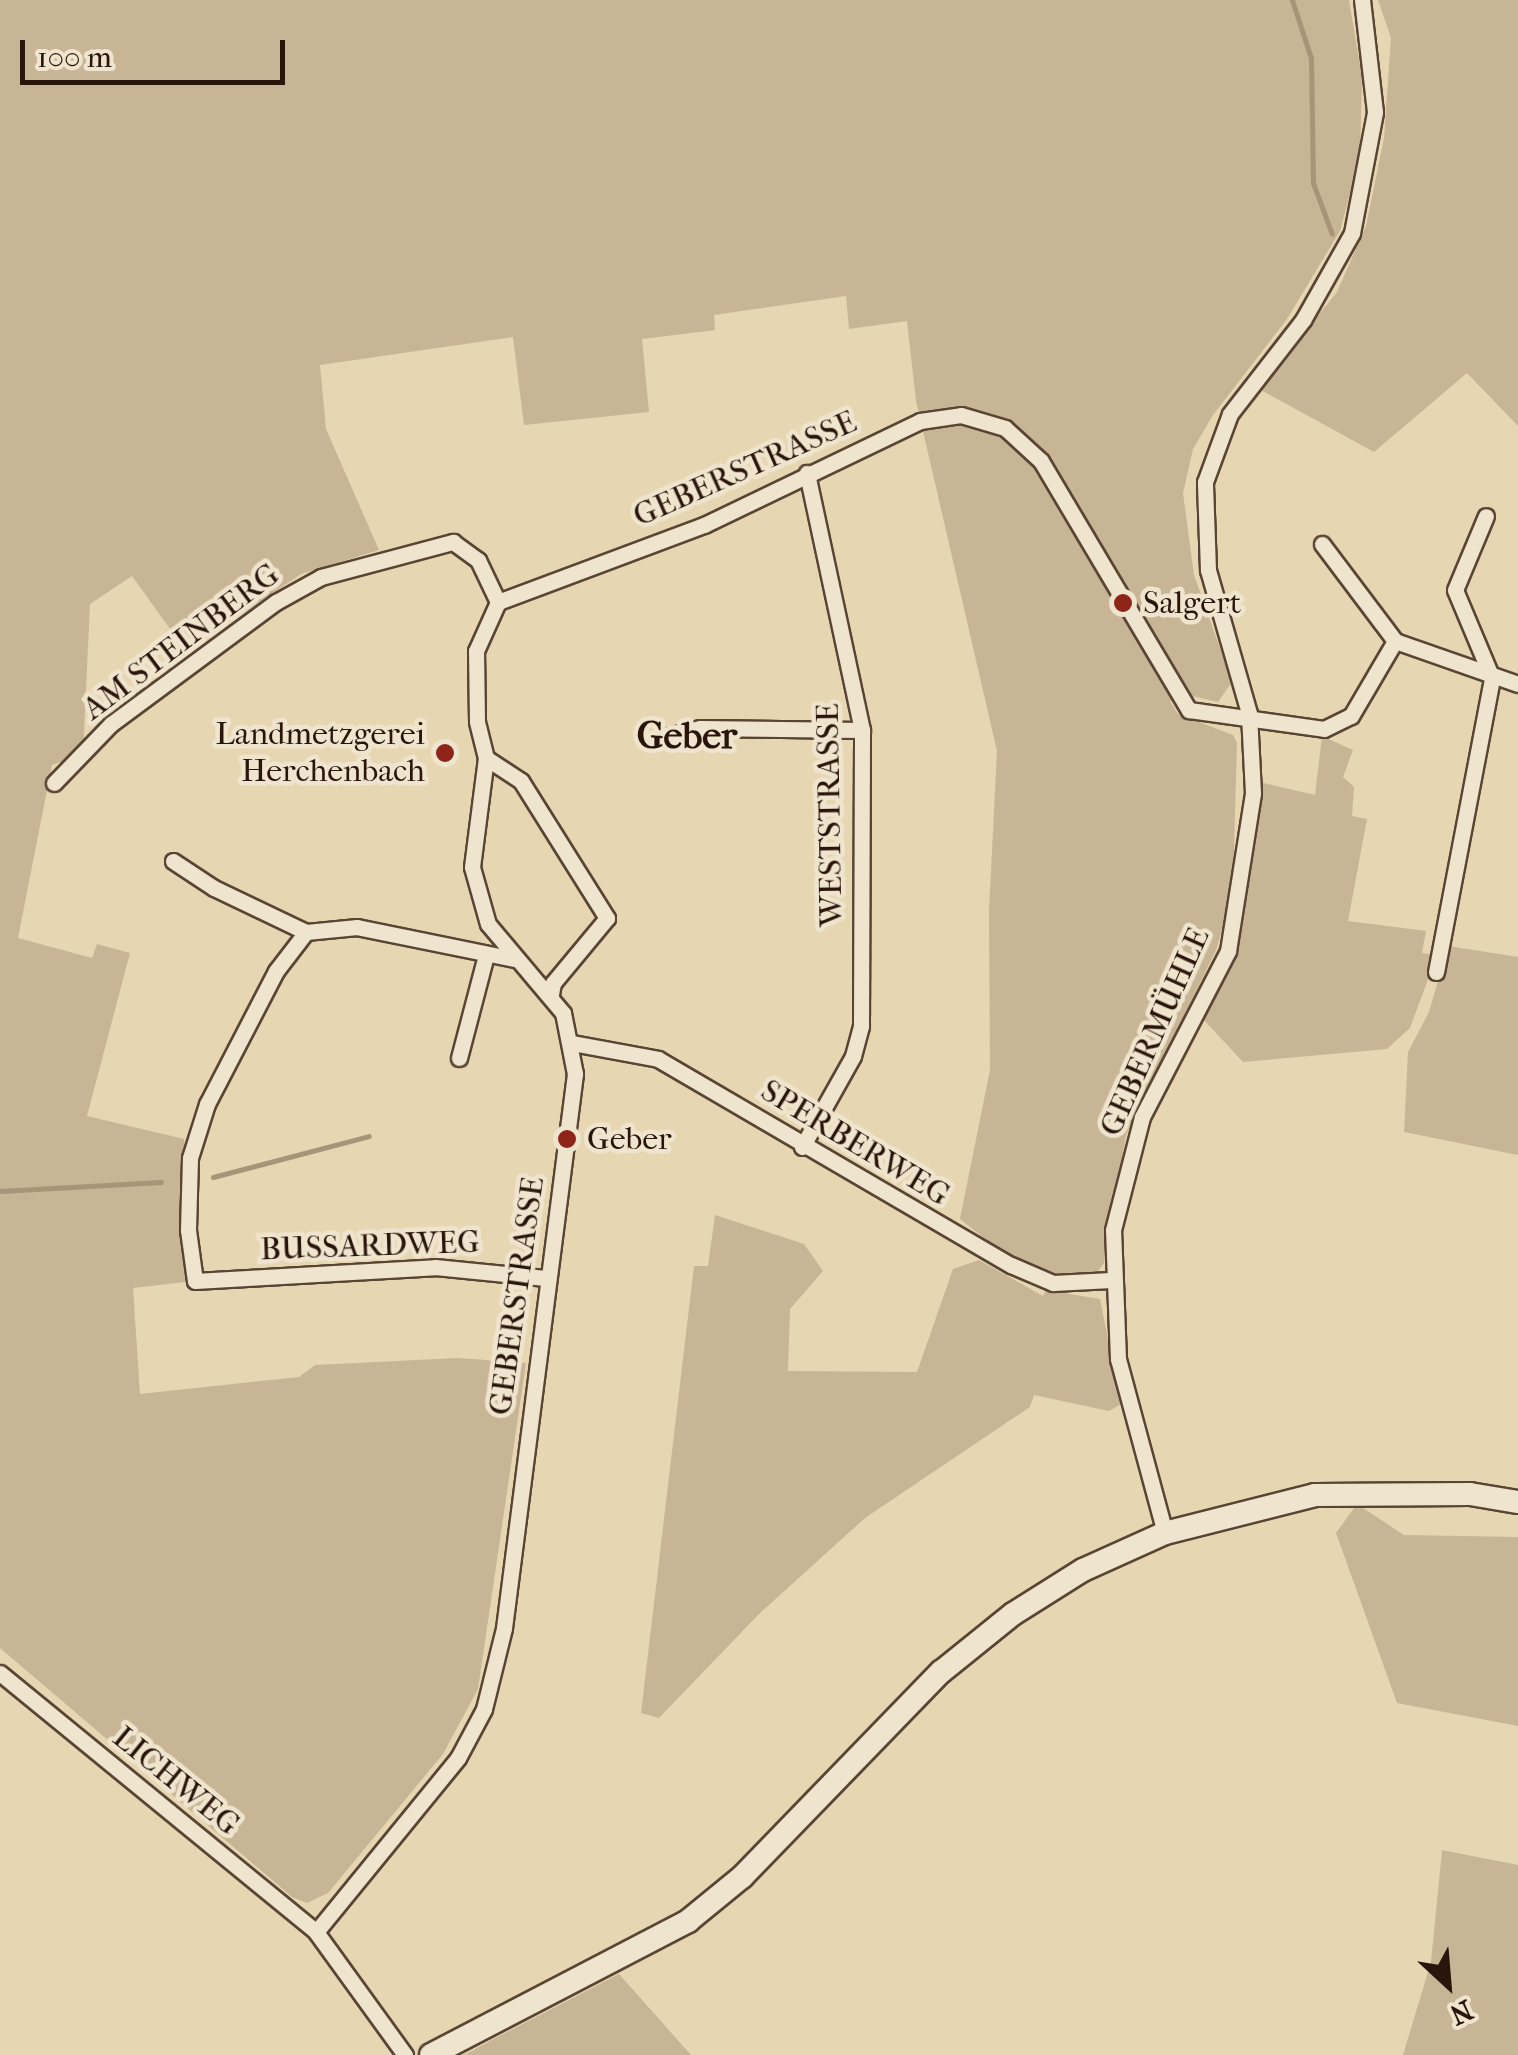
<!DOCTYPE html>
<html>
<head>
<meta charset="utf-8">
<style>
  body { margin:0 }
  #map { position:relative; width:1518px; height:2055px; overflow:hidden; background:#e7d6b2; font-family:"IM FELL French Canon",serif }
  div>[style] { position:absolute }
  .green>* { inset:0; background:#c7b595 }
  .stream>* { height:5px; margin:-2.5px; padding:0 2.5px; transform-origin:2.5px; border-radius:2.5px; background:#a79479 }
  .roads { filter:drop-shadow(2px 0 #594534) drop-shadow(-2px 0 #594534) drop-shadow(0 2px #594534) drop-shadow(0 -2px #594534) }
  .street>* { height:15px; margin:-7.5px; padding:0 7.5px; transform-origin:7.5px; border-radius:7.5px; background:#efe4cd }
  .secondary>* { height:22px; margin:-11px; padding:0 11px; transform-origin:11px; border-radius:11px; background:#efe4cd }
  .dots>* { width:28px; height:28px; translate:-50% -50%; box-sizing:border-box; border:5px solid #efe4cd; border-radius:50% }
  span { translate:-50% -50%; white-space:nowrap; text-align:center; line-height:1.15; -webkit-text-stroke:9px #efe4cd; paint-order:stroke }
  .street-label { font-size:32px; color:#2a150a }
  .poi-label { font-size:32px; color:#2a150a }
  .left { translate:0 -50%; text-align:left }
  .right { translate:-100% -50%; text-align:right }
  .quarter-label { font-size:38px; color:#2a150a; font-weight:700 }
  .north { position:absolute; left:1398px; top:1935px; width:100px; height:100px; -webkit-text-stroke:8px #efe4cd; paint-order:stroke; rotate:154deg; font-size:28px; font-weight:700; line-height:40px; text-align:center; color:#2a150a }
  .north::after { content:''; display:block; margin:auto; width:35px; height:45px; background:#2a150a; clip-path:polygon(50% 0,100% 100%,50% 72%,0 100%) }
  .scale { position:absolute; left:20px; top:40px; width:265px; height:45px; box-sizing:border-box; border:5px solid #2a150a; border-top:0; padding-left:12px; font-size:30px; line-height:35px; white-space:nowrap; color:#2a150a; -webkit-text-stroke:8px #efe4cd; paint-order:stroke }
</style>
</head>
<body>
<div id="map">
  <div class="green">
    <i style="clip-path:polygon(0 0,1349px 0,1362px 77px,1360px 156px,1340px 231px,1287px 319px,1213px 415px,1193px 449px,1183px 493px,1194px 575px,1232px 682px,1218px 702px,1192px 696px,1170px 701px,1178px 714px,1233px 735px,1237px 743px,1233px 885px,1217px 948px,1126px 1135px,1104px 1263px,1095px 1275px,1072px 1278px,1012px 1260px,960px 1219px,990px 1070px,989px 911px,997px 751px,916px 401px,907px 321px,849px 329px,846px 296px,714px 315px,715px 330px,642px 339px,649px 412px,524px 425px,513px 337px,320px 365px,326px 429px,379px 550px,301px 574px,186px 651px,132px 576px,90px 604px,83px 754px,52px 765px,18px 938px,92px 958px,97px 944px,130px 953px,87px 1116px,184px 1139px,194px 1281px,133px 1288px,140px 1394px,299px 1377px,315px 1365px,458px 1358px,526px 1363px,478px 1689px,443px 1754px,328px 1893px,307px 1903px,292px 1897px,0 1648px)"></i>
    <i style="clip-path:polygon(1378px 0,1518px 0,1518px 426px,1467px 373px,1374px 452px,1259px 389px,1337px 292px,1366px 226px,1384px 138px,1391px 38px)"></i>
    <i style="clip-path:polygon(1322px 736px,1353px 750px,1343px 777px,1354px 787px,1352px 816px,1367px 819px,1348px 921px,1426px 931px,1422px 953px,1437px 955px,1410px 1028px,1387px 1049px,1243px 1062px,1203px 1019px,1240px 935px,1254px 836px,1251px 780px,1315px 795px)"></i>
    <i style="clip-path:polygon(1448px 946px,1518px 957px,1518px 1155px,1404px 1132px,1408px 1052px,1429px 1012px)"></i>
    <i style="clip-path:polygon(715px 1215px,804px 1244px,823px 1271px,790px 1309px,788px 1371px,917px 1372px,953px 1269px,979px 1260px,1043px 1296px,1046px 1290px,1100px 1299px,1121px 1404px,1109px 1411px,1034px 1395px,1030px 1407px,865px 1518px,758px 1615px,659px 1718px,641px 1713px,694px 1266px,708px 1266px)"></i>
    <i style="clip-path:polygon(1357px 1504px,1404px 1535px,1518px 1537px,1518px 1726px,1397px 1703px,1336px 1533px)"></i>
    <i style="clip-path:polygon(1442px 1850px,1518px 1865px,1518px 2055px,1403px 2055px,1431px 1962px)"></i>
    <i style="clip-path:polygon(619px 1974px,691px 2055px,464px 2055px,503px 2034px)"></i>
  </div>
  <div class="stream">
    <i style="left:1292px;top:0;width:61px;rotate:71.9deg"></i>
    <i style="left:1311px;top:58px;width:125px;rotate:89.1deg"></i>
    <i style="left:1313px;top:183px;width:54px;rotate:69.6deg"></i>
    <i style="left:213px;top:1177px;width:161px;rotate:-14.7deg"></i>
    <i style="left:0;top:1191px;width:161px;rotate:-3.2deg"></i>
  </div>
  <div class="roads">
    <div class="street">
      <i style="left:1322px;top:544px;width:121px;rotate:53deg"></i>
      <i style="left:1395px;top:641px;width:130px;rotate:19.3deg"></i>
      <i style="left:668px;top:736px;width:33px;rotate:-14deg"></i>
      <i style="left:700px;top:728px;width:162px;rotate:0.7deg"></i>
      <i style="left:486px;top:758px;width:42px;rotate:33.3deg"></i>
      <i style="left:521px;top:781px;width:162px;rotate:57.9deg"></i>
      <i style="left:607px;top:918px;width:85px;rotate:129.7deg"></i>
      <i style="left:553px;top:983px;width:11px;rotate:100deg"></i>
      <i style="left:54px;top:783px;width:82px;rotate:-46deg"></i>
      <i style="left:111px;top:724px;width:205px;rotate:-36.5deg"></i>
      <i style="left:276px;top:602px;width:51px;rotate:-29.1deg"></i>
      <i style="left:321px;top:577px;width:137px;rotate:-14.9deg"></i>
      <i style="left:453px;top:542px;width:31px;rotate:36deg"></i>
      <i style="left:478px;top:560px;width:47px;rotate:64.5deg"></i>
      <i style="left:173px;top:861px;width:49px;rotate:33.4deg"></i>
      <i style="left:214px;top:888px;width:102px;rotate:25.6deg"></i>
      <i style="left:514px;top:959px;width:160px;rotate:-168.5deg"></i>
      <i style="left:357px;top:927px;width:51px;rotate:174.4deg"></i>
      <i style="left:306px;top:932px;width:49px;rotate:127.6deg"></i>
      <i style="left:276px;top:971px;width:150px;rotate:117.4deg"></i>
      <i style="left:207px;top:1104px;width:57px;rotate:107.5deg"></i>
      <i style="left:190px;top:1158px;width:72px;rotate:91.6deg"></i>
      <i style="left:188px;top:1230px;width:51px;rotate:82.2deg"></i>
      <i style="left:195px;top:1281px;width:240px;rotate:-3.3deg"></i>
      <i style="left:435px;top:1267px;width:111px;rotate:5.7deg"></i>
      <i style="left:1436px;top:972px;width:299px;rotate:-79.2deg"></i>
      <i style="left:1492px;top:678px;width:95px;rotate:-112.8deg"></i>
      <i style="left:1455px;top:590px;width:80px;rotate:-67.3deg"></i>
      <i style="left:572px;top:1043px;width:87px;rotate:10.5deg"></i>
      <i style="left:658px;top:1059px;width:409px;rotate:30.3deg"></i>
      <i style="left:1011px;top:1265px;width:46px;rotate:23.2deg"></i>
      <i style="left:1053px;top:1283px;width:58px;rotate:-3deg"></i>
      <i style="left:459px;top:1058px;width:106px;rotate:-75.3deg"></i>
      <i style="left:802px;top:1147px;width:104px;rotate:-60.7deg"></i>
      <i style="left:853px;top:1056px;width:31px;rotate:-75deg"></i>
      <i style="left:861px;top:1026px;width:296px;rotate:-89.8deg"></i>
      <i style="left:862px;top:730px;width:263px;rotate:-102.1deg"></i>
      <i style="left:1165px;top:1533px;width:180px;rotate:-105.1deg"></i>
      <i style="left:1118px;top:1359px;width:129px;rotate:-92.2deg"></i>
      <i style="left:1113px;top:1230px;width:117px;rotate:-75.6deg"></i>
      <i style="left:1142px;top:1117px;width:187px;rotate:-62.6deg"></i>
      <i style="left:1228px;top:951px;width:160px;rotate:-81deg"></i>
      <i style="left:1253px;top:793px;width:80px;rotate:-92.9deg"></i>
      <i style="left:1249px;top:713px;width:149px;rotate:-106deg"></i>
      <i style="left:1208px;top:570px;width:88px;rotate:-92deg"></i>
      <i style="left:1205px;top:482px;width:72px;rotate:-69.8deg"></i>
      <i style="left:1230px;top:414px;width:119px;rotate:-52.2deg"></i>
      <i style="left:1303px;top:320px;width:100px;rotate:-60.6deg"></i>
      <i style="left:1352px;top:233px;width:123px;rotate:-79.2deg"></i>
      <i style="left:1375px;top:112px;width:113px;rotate:-96.6deg"></i>
      <i style="left:0;top:1673px;width:409px;rotate:39.3deg"></i>
      <i style="left:316px;top:1932px;width:152px;rotate:54.1deg"></i>
      <i style="left:316px;top:1932px;width:225px;rotate:-50.8deg"></i>
      <i style="left:458px;top:1758px;width:55px;rotate:-62deg"></i>
      <i style="left:484px;top:1709px;width:83px;rotate:-76.1deg"></i>
      <i style="left:504px;top:1628px;width:559px;rotate:-82.7deg"></i>
      <i style="left:575px;top:1074px;width:62px;rotate:-101.1deg"></i>
      <i style="left:563px;top:1013px;width:116px;rotate:-130.1deg"></i>
      <i style="left:488px;top:924px;width:59px;rotate:-105.7deg"></i>
      <i style="left:472px;top:867px;width:110px;rotate:-82.7deg"></i>
      <i style="left:486px;top:758px;width:38px;rotate:-104deg"></i>
      <i style="left:477px;top:721px;width:70px;rotate:-90.8deg"></i>
      <i style="left:476px;top:651px;width:54px;rotate:-65.8deg"></i>
      <i style="left:498px;top:602px;width:220px;rotate:-20.5deg"></i>
      <i style="left:704px;top:525px;width:240px;rotate:-25.7deg"></i>
      <i style="left:920px;top:421px;width:41px;rotate:-8.3deg"></i>
      <i style="left:961px;top:415px;width:46px;rotate:16.5deg"></i>
      <i style="left:1005px;top:428px;width:49px;rotate:42.5deg"></i>
      <i style="left:1041px;top:461px;width:290px;rotate:59.3deg"></i>
      <i style="left:1189px;top:710px;width:136px;rotate:8deg"></i>
      <i style="left:1324px;top:729px;width:30px;rotate:-26deg"></i>
      <i style="left:1351px;top:716px;width:87px;rotate:-59.6deg"></i>
    </div>
    <div class="secondary">
      <i style="left:431px;top:2055px;width:290px;rotate:-27.5deg"></i>
      <i style="left:688px;top:1921px;width:70px;rotate:-39.2deg"></i>
      <i style="left:742px;top:1877px;width:286px;rotate:-45.9deg"></i>
      <i style="left:941px;top:1672px;width:92px;rotate:-38.9deg"></i>
      <i style="left:1013px;top:1614px;width:83px;rotate:-32.2deg"></i>
      <i style="left:1083px;top:1570px;width:90px;rotate:-24.3deg"></i>
      <i style="left:1165px;top:1533px;width:155px;rotate:-14.2deg"></i>
      <i style="left:1315px;top:1495px;width:155px;rotate:-0.4deg"></i>
      <i style="left:1470px;top:1494px;width:49px;rotate:9.5deg"></i>
    </div>
  </div>
  <div class="dots">
    <i style="left:1123px;top:603px;background:#8f2418"></i>
    <i style="left:445px;top:753px;background:#8f2418"></i>
    <i style="left:567px;top:1139px;background:#8f2418"></i>
  </div>
  <div class="street-label">
    <span style="left:745px;top:469px;rotate:-24deg">GEBERSTRASSE</span>
    <span style="left:181px;top:642px;rotate:-37deg">AM STEINBERG</span>
    <span style="left:830px;top:815px;rotate:-91deg">WESTSTRASSE</span>
    <span style="left:1155px;top:1032px;rotate:-66deg">GEBERMÜHLE</span>
    <span style="left:855px;top:1143px;rotate:31deg">SPERBERWEG</span>
    <span style="left:370px;top:1246px;rotate:-2deg">BUSSARDWEG</span>
    <span style="left:517px;top:1296px;rotate:-82deg">GEBERSTRASSE</span>
    <span style="left:176px;top:1781px;rotate:39deg">LICHWEG</span>
  </div>
  <div class="poi-label">
    <span class="left" style="left:1143px;top:603px">Salgert</span>
    <span class="right" style="left:425px;top:753px">Landmetzgerei<br>Herchenbach</span>
    <span class="left" style="left:587px;top:1139px">Geber</span>
  </div>
  <div class="quarter-label">
    <span style="left:687px;top:736px">Geber</span>
  </div>
  <div class="north">N</div>
  <div class="scale">100 m</div>
</div>
</body>
</html>
